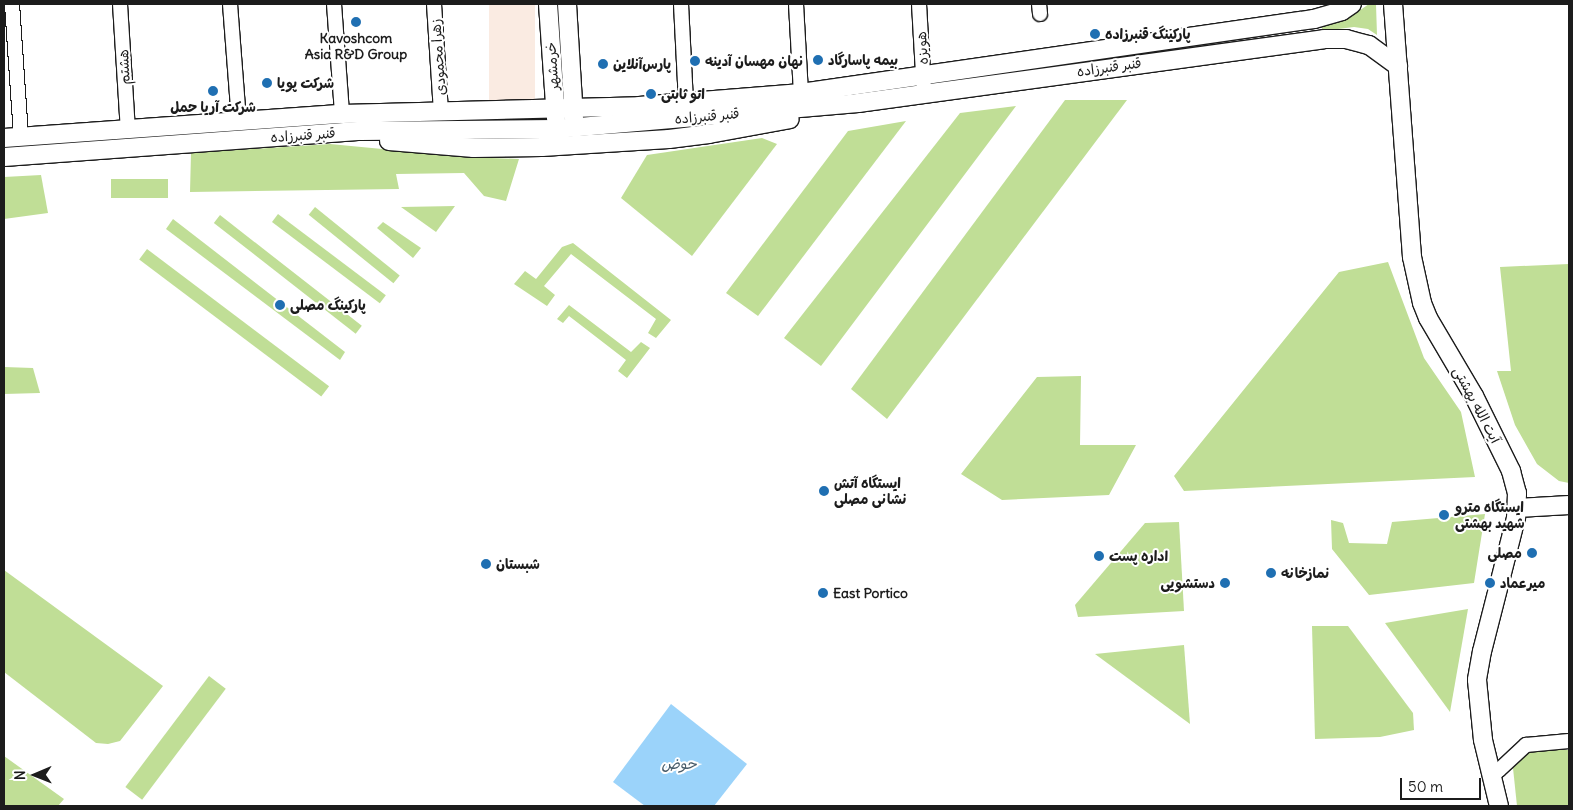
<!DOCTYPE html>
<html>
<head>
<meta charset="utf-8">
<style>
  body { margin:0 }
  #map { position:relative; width:1573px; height:810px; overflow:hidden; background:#fff; font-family:Delius,"Playpen Sans Arabic",sans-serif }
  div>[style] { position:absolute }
  .built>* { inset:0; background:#faebe2; transform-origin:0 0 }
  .green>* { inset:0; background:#c0de96; transform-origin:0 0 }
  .water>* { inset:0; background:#9bd3fa }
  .roads { filter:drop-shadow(1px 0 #1c1c1c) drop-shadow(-1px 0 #1c1c1c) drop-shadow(0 1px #1c1c1c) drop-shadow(0 -1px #1c1c1c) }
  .minor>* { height:14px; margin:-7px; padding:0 7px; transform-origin:7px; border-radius:7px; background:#fff }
  .major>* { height:18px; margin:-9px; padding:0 9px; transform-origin:9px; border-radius:9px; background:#fff }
  .dots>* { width:14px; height:14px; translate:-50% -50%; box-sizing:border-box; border:2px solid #fff; border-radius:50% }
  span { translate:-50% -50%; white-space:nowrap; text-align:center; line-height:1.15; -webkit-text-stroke:4px #fff; paint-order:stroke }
  .poi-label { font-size:14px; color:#1c1c1c; font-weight:700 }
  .left { translate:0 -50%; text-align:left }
  .right { translate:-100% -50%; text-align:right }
  .street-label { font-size:14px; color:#1c1c1c }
  .water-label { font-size:15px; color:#485c6a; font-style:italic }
  .frame { position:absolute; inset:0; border:5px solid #1c1c1c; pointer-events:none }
  .north { position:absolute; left:10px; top:750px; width:50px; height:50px; -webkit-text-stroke:4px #fff; paint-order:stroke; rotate:269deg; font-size:14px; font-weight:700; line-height:20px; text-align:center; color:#1c1c1c }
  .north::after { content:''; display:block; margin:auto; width:18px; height:22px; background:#1c1c1c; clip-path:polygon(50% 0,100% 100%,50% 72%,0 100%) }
  .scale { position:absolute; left:1400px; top:778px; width:81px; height:22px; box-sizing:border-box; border:2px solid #1c1c1c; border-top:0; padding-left:6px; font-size:15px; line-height:18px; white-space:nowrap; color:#1c1c1c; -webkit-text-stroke:4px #fff; paint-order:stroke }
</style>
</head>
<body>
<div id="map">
  <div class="built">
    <i style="left:489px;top:4px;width:46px;height:97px"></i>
  </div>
  <div class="green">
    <i style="clip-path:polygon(1369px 4px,1376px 4px,1377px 35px,1368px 29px,1354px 27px,1322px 31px,1322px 27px,1353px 15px)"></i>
    <i style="clip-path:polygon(1065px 100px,1127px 100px,887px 419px,851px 389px)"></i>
    <i style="clip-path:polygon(1016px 106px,821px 366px,784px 338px,960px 113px)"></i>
    <i style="clip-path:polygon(906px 121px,758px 316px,726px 293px,848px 131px)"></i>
    <i style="clip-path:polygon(762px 138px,777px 144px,692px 256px,621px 198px,647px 155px)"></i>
    <i style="clip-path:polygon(330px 144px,466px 157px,519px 159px,506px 201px,484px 196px,464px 173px,396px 174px,399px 189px,190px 192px,191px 153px)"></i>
    <i style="clip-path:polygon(41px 175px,48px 213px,4px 219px,4px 177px)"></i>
    <i style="left:168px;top:179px;width:19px;height:57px;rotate:90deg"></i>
    <i style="clip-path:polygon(455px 206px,436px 232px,401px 207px)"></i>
    <i style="left:315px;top:207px;width:109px;height:10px;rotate:39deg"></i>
    <i style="left:278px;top:214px;width:135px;height:10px;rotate:37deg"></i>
    <i style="left:220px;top:215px;width:180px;height:10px;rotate:38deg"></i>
    <i style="clip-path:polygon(173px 219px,345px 352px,340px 360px,166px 229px)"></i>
    <i style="clip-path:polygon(383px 222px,421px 248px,413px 258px,377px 228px)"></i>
    <i style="clip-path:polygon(573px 243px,671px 320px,656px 338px,648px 333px,656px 319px,571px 254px,544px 286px,555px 295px,547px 306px,514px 284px,525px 271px,536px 279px,562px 247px)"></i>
    <i style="left:147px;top:249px;width:228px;height:13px;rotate:37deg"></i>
    <i style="clip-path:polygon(1388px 262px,1424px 358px,1461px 412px,1475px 477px,1184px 491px,1174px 476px,1339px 272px)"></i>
    <i style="clip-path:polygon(1569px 264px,1569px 483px,1559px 481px,1537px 464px,1515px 425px,1497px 371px,1511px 371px,1500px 267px)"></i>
    <i style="clip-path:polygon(569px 305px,631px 352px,641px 342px,650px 348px,627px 378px,618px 371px,626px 360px,569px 316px,563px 323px,557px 319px)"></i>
    <i style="clip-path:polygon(4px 367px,33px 368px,40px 393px,4px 394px)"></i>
    <i style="clip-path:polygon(1081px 376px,1080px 445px,1136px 445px,1109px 495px,1002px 500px,961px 474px,1037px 377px)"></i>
    <i style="clip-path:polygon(1485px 514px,1474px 583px,1369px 595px,1332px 549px,1331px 520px,1343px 523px,1349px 543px,1387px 544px,1392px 522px)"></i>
    <i style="clip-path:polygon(1179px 522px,1184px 611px,1078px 617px,1075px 605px,1145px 523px)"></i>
    <i style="clip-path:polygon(4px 570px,163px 686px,120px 741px,108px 744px,96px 743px,4px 672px)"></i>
    <i style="clip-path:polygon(1468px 609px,1450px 712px,1385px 623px)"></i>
    <i style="clip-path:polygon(1312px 626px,1348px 626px,1413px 713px,1414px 730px,1380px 737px,1315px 739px)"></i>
    <i style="clip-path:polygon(1184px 645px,1190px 724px,1095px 654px)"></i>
    <i style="left:209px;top:676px;width:21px;height:139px;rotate:37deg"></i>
    <i style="clip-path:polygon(1531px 749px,1568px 750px,1569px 806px,1517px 806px,1513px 768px)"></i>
    <i style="clip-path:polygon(4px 756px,64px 799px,58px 806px,4px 806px)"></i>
  </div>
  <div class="water">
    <i style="clip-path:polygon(671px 704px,747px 764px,714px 806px,645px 806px,613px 782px)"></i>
  </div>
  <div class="roads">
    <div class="minor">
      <i style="left:12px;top:4px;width:133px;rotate:86.1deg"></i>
      <i style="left:120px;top:4px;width:126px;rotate:86.4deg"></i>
      <i style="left:230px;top:4px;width:118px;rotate:85.6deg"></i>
      <i style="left:334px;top:4px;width:110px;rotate:85.8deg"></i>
      <i style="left:434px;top:4px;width:107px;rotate:86.3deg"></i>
      <i style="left:681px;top:4px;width:99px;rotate:87.1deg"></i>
      <i style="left:796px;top:4px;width:89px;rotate:86.8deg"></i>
      <i style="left:919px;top:4px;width:88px;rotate:86.7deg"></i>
      <i style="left:1039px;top:4px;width:10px;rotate:84deg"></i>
      <i style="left:1490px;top:775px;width:10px;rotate:-29deg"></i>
      <i style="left:1499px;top:770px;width:37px;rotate:-43deg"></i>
      <i style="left:1526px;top:745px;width:43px;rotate:-5.3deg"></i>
    </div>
    <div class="major">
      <i style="left:548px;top:4px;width:115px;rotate:86deg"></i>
      <i style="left:567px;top:4px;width:115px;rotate:86.5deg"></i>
      <i style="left:1393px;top:4px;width:254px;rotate:85.7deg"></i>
      <i style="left:1412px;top:257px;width:47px;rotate:77.7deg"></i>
      <i style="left:1422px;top:303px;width:16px;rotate:68deg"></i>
      <i style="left:1428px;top:318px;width:91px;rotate:59.5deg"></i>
      <i style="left:1474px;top:396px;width:84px;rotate:63.7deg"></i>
      <i style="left:1511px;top:471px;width:23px;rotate:75deg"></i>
      <i style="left:1517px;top:493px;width:25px;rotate:92deg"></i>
      <i style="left:1516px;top:518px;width:137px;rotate:104.3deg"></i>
      <i style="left:1482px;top:651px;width:29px;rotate:100deg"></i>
      <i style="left:1477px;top:680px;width:60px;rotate:84.3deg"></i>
      <i style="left:1483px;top:740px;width:68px;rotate:76.4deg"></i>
      <i style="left:4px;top:138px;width:339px;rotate:-4.1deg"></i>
      <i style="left:342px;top:114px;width:297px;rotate:-1.5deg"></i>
      <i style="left:639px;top:106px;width:163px;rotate:-4.6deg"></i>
      <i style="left:801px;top:93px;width:518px;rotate:-8.21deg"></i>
      <i style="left:1314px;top:19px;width:29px;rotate:-16deg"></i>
      <i style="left:1342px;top:11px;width:12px;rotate:-35deg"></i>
      <i style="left:389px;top:141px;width:85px;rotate:4.7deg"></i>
      <i style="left:474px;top:148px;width:68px;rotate:-0.8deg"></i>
      <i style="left:542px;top:147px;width:127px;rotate:-3.6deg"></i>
      <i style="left:669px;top:139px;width:40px;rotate:-7.1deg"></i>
      <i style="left:709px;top:134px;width:82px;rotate:-10.5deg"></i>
      <i style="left:4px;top:157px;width:358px;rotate:-4.2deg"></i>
      <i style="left:361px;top:131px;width:195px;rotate:-0.6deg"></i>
      <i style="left:556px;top:129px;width:303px;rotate:-4.9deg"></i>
      <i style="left:858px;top:103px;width:470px;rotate:-7.8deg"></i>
      <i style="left:1324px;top:39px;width:22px"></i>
      <i style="left:1346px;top:39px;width:24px;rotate:15deg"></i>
      <i style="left:1369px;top:45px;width:36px;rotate:36deg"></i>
      <i style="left:1518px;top:508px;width:51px;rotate:-3.4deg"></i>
    </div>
  </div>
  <div class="dots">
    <i style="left:356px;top:22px;background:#1f6fb2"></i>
    <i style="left:1095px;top:34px;background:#1f6fb2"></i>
    <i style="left:818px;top:60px;background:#1f6fb2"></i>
    <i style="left:695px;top:61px;background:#1f6fb2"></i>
    <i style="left:603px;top:64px;background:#1f6fb2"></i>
    <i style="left:267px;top:83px;background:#1f6fb2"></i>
    <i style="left:213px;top:91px;background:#1f6fb2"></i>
    <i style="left:651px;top:94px;background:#1f6fb2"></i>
    <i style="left:280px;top:305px;background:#1f6fb2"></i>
    <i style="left:824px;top:491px;background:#1f6fb2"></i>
    <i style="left:1444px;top:515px;background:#1f6fb2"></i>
    <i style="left:1532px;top:553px;background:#1f6fb2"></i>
    <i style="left:1099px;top:556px;background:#1f6fb2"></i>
    <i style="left:486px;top:564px;background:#1f6fb2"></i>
    <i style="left:1271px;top:573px;background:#1f6fb2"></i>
    <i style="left:1225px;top:583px;background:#1f6fb2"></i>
    <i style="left:1490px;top:583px;background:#1f6fb2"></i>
    <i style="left:823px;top:593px;background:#1f6fb2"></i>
  </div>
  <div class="poi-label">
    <span class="left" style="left:1105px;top:34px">پارکینگ قنبرزاده</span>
    <span style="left:356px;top:46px">Kavoshcom<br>Asia R&amp;D Group</span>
    <span class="left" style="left:828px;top:60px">بیمه پاسارگاد</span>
    <span class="left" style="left:705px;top:61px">نهان مهسان آدینه</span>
    <span class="left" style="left:613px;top:64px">پارس‌آنلاین</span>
    <span class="left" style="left:277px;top:83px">شرکت پویا</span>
    <span class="left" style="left:661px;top:94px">اتو ثابتی</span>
    <span style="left:213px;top:107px">شرکت آریا حمل</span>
    <span class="left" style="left:290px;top:305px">پارکینگ مصلی</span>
    <span class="left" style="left:834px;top:491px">ایستگاه آتش<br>نشانی مصلی</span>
    <span class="left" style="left:1455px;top:515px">ایستگاه مترو<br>شهید بهشتی</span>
    <span class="right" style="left:1522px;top:553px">مصلی</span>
    <span class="left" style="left:1109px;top:556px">اداره پست</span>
    <span class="left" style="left:496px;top:564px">شبستان</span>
    <span class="left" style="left:1281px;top:573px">نمازخانه</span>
    <span class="right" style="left:1215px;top:583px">دستشویی</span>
    <span class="left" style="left:1500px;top:583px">میرعماد</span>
    <span class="left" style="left:833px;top:593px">East Portico</span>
  </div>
  <div class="street-label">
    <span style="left:922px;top:48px;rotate:-94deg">هویزه</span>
    <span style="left:438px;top:57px;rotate:-94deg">زهرا محمودی</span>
    <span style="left:552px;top:66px;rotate:-94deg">خرمشهر</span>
    <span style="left:124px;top:67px;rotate:-93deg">هشتم</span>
    <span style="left:1109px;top:67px;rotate:-8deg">قنبر قنبرزاده</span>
    <span style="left:707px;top:116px;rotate:-5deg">قنبر قنبرزاده</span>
    <span style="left:303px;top:135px;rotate:-4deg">قنبر قنبرزاده</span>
    <span style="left:1477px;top:405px;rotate:62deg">آیت الله بهشتی</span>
  </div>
  <div class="water-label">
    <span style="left:679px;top:764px">حوض</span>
  </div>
  <div class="frame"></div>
  <div class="north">N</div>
  <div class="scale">50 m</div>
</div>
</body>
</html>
